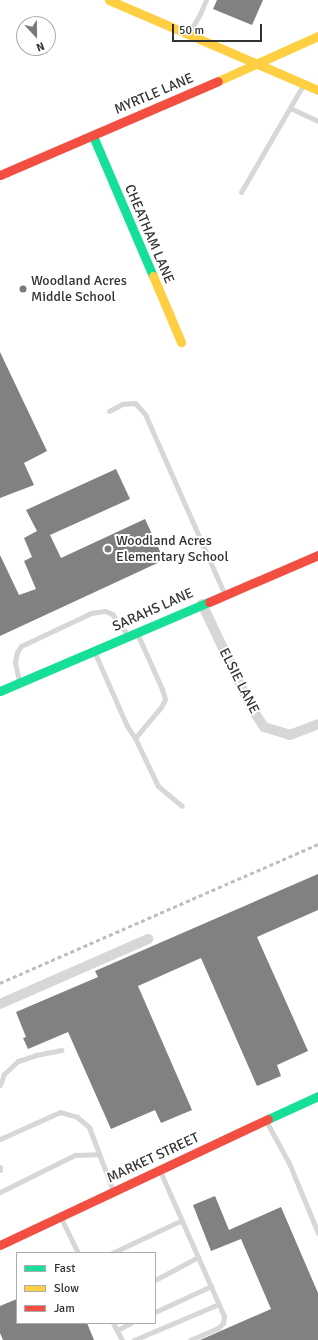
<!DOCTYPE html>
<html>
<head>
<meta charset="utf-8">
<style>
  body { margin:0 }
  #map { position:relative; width:318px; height:1340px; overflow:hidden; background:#fff; font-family:Signika,sans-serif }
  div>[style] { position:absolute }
  .building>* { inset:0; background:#818181 }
  .lane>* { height:5px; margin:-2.5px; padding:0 2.5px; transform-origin:2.5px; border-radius:2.5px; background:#d7d7d7 }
  .street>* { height:10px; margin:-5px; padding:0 5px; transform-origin:5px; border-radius:5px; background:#d7d7d7 }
  .fast>* { height:9px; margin:-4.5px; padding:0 4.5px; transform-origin:4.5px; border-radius:4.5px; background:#16e098 }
  .slow>* { height:9px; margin:-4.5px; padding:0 4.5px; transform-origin:4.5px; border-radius:4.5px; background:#ffcf43 }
  .jam>* { height:9px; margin:-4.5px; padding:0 4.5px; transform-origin:4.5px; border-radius:4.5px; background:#f24e42 }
  .rail>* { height:3px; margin-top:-1.5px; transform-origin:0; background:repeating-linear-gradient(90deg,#bebebe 0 4px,transparent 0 7px) }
  .dots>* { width:11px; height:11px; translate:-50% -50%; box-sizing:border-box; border:2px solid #fff; border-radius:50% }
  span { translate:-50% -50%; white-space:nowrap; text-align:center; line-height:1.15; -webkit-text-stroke:4px #fff; paint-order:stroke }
  .street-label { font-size:14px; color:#333 }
  .poi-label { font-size:14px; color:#333 }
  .left { translate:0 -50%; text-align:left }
  .legend { position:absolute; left:16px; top:1252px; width:140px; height:72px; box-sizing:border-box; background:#fff; border:1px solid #adadad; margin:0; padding:5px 7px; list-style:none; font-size:12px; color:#333 }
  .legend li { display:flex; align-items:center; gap:8px; height:20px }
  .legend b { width:20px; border:1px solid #adadad }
  .north { position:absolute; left:16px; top:16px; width:40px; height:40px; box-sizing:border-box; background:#fff; border:1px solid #adadad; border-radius:50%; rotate:158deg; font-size:11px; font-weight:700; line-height:16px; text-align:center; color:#333 }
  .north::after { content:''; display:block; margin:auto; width:14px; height:18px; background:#7a7a7a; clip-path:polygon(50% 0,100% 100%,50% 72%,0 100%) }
  .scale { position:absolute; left:172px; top:24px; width:90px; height:18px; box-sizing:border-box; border:2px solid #333; border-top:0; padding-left:5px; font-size:12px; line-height:14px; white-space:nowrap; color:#333; -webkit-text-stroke:3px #fff; paint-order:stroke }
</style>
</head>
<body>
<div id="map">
  <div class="building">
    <i style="clip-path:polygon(217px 0,263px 0,252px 25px,213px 9px)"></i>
    <i style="clip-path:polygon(0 352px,47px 451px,24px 463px,34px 485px,0 498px)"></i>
    <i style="clip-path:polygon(116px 469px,130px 499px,50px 535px,61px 558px,145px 519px,164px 560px,0 636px,0 555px,19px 595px,36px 589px,24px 561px,32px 557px,24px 538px,37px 531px,26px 510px)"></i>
    <i style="clip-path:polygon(318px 874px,318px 910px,257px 937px,308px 1051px,277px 1065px,281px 1076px,257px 1086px,201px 958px,138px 986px,192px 1110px,161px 1123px,155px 1110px,111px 1129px,68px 1032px,28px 1049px,23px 1038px,26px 1037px,16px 1012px,98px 977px,95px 971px)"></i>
    <i style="clip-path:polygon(215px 1196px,229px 1230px,281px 1207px,318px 1293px,318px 1340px,200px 1340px,271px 1309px,241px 1239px,211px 1251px,193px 1205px)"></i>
    <i style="clip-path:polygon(17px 1299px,17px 1323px,87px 1323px,94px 1340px,3px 1340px,0 1333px,0 1306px)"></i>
  </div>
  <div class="lane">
    <i style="left:189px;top:33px;width:22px;rotate:-60deg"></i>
    <i style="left:200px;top:14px;width:15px;rotate:-67deg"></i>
    <i style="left:290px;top:108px;width:31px;rotate:25deg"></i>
    <i style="left:241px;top:192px;width:124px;rotate:-59.9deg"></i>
    <i style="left:109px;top:411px;width:15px;rotate:-28deg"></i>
    <i style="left:122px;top:404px;width:13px;rotate:-4deg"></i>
    <i style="left:135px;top:403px;width:15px;rotate:48deg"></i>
    <i style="left:145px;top:414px;width:196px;rotate:66.2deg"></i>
    <i style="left:94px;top:651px;width:82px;rotate:66.3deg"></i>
    <i style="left:127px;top:726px;width:14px;rotate:56deg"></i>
    <i style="left:135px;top:738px;width:53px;rotate:64.4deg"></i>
    <i style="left:158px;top:786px;width:31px;rotate:40deg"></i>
    <i style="left:19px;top:681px;width:19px;rotate:-102deg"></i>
    <i style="left:15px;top:662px;width:10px;rotate:-79deg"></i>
    <i style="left:17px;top:652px;width:7px;rotate:-56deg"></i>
    <i style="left:21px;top:646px;width:77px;rotate:-25.2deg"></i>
    <i style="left:91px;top:613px;width:14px;rotate:-8deg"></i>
    <i style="left:105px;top:611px;width:8px;rotate:23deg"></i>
    <i style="left:112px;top:614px;width:26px;rotate:53deg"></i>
    <i style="left:135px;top:738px;width:40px;rotate:-50deg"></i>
    <i style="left:161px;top:707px;width:9px;rotate:-63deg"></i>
    <i style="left:165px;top:699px;width:10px;rotate:-107deg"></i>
    <i style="left:162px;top:689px;width:61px;rotate:-114.1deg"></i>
    <i style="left:0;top:1085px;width:12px;rotate:-70deg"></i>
    <i style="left:4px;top:1074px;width:19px;rotate:-43deg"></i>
    <i style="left:18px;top:1061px;width:19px;rotate:-18deg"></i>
    <i style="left:36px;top:1055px;width:26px;rotate:-11deg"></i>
    <i style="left:266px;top:1121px;width:48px;rotate:61.3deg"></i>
    <i style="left:289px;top:1163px;width:76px;rotate:67.5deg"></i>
    <i style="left:0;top:1139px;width:66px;rotate:-24.2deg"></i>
    <i style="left:60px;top:1112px;width:18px;rotate:16deg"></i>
    <i style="left:77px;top:1117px;width:16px;rotate:40deg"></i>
    <i style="left:89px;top:1127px;width:68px;rotate:69.4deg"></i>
    <i style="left:0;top:1167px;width:3px;rotate:90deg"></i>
    <i style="left:160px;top:1171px;width:158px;rotate:66.2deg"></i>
    <i style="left:224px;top:1316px;width:7px;rotate:98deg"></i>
    <i style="left:223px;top:1323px;width:7px;rotate:135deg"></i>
    <i style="left:218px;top:1328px;width:30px;rotate:157deg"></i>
    <i style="left:0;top:1192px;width:84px;rotate:-26.3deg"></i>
    <i style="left:75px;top:1155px;width:23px;rotate:-2deg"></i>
    <i style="left:61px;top:1218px;width:39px;rotate:64deg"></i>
    <i style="left:112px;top:1253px;width:77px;rotate:-25.2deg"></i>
    <i style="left:155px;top:1280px;width:49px;rotate:-28.1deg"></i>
    <i style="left:155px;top:1312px;width:62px;rotate:-24.9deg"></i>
    <i style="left:113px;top:1323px;width:19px;rotate:62deg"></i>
    <i style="left:117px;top:1330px;width:16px;rotate:-27deg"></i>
    <i style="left:134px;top:1340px;width:92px;rotate:-23deg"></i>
  </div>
  <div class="street">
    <i style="left:202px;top:604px;width:114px;rotate:64.6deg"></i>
    <i style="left:251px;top:707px;width:24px;rotate:57deg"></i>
    <i style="left:264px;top:727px;width:27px;rotate:17deg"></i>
    <i style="left:290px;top:735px;width:30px;rotate:-21deg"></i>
    <i style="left:0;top:1004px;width:162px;rotate:-23.7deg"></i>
  </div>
  <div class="fast">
    <i style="left:93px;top:136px;width:152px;rotate:66.8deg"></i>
    <i style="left:0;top:691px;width:227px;rotate:-23.1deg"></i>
    <i style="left:268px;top:1119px;width:55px;rotate:-24.7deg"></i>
  </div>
  <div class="slow">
    <i style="left:109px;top:0;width:228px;rotate:23.3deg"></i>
    <i style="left:218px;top:81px;width:110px;rotate:-24.2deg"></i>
    <i style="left:153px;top:276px;width:72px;rotate:67deg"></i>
  </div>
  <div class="jam">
    <i style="left:0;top:175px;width:237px;rotate:-23.3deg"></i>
    <i style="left:209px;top:602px;width:119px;rotate:-23.3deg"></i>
    <i style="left:0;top:1245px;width:296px;rotate:-25.2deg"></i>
  </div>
  <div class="rail">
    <i style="left:0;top:983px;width:347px;rotate:-23.6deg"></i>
  </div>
  <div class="dots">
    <i style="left:23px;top:289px;background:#7a7a7a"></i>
    <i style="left:108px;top:549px;background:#7a7a7a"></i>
  </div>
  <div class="street-label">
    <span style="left:154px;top:94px;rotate:-23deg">MYRTLE LANE</span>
    <span style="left:149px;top:234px;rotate:67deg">CHEATHAM LANE</span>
    <span style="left:153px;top:610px;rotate:-24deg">SARAHS LANE</span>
    <span style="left:239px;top:681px;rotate:63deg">ELSIE LANE</span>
    <span style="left:153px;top:1158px;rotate:-25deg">MARKET STREET</span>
  </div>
  <div class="poi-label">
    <span class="left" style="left:31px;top:289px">Woodland Acres<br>Middle School</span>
    <span class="left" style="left:116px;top:549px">Woodland Acres<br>Elementary School</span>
  </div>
  <ul class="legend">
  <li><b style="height:5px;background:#16e098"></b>Fast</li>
  <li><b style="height:5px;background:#ffcf43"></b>Slow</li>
  <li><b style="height:5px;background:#f24e42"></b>Jam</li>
  </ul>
  <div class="north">N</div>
  <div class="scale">50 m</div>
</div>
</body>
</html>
